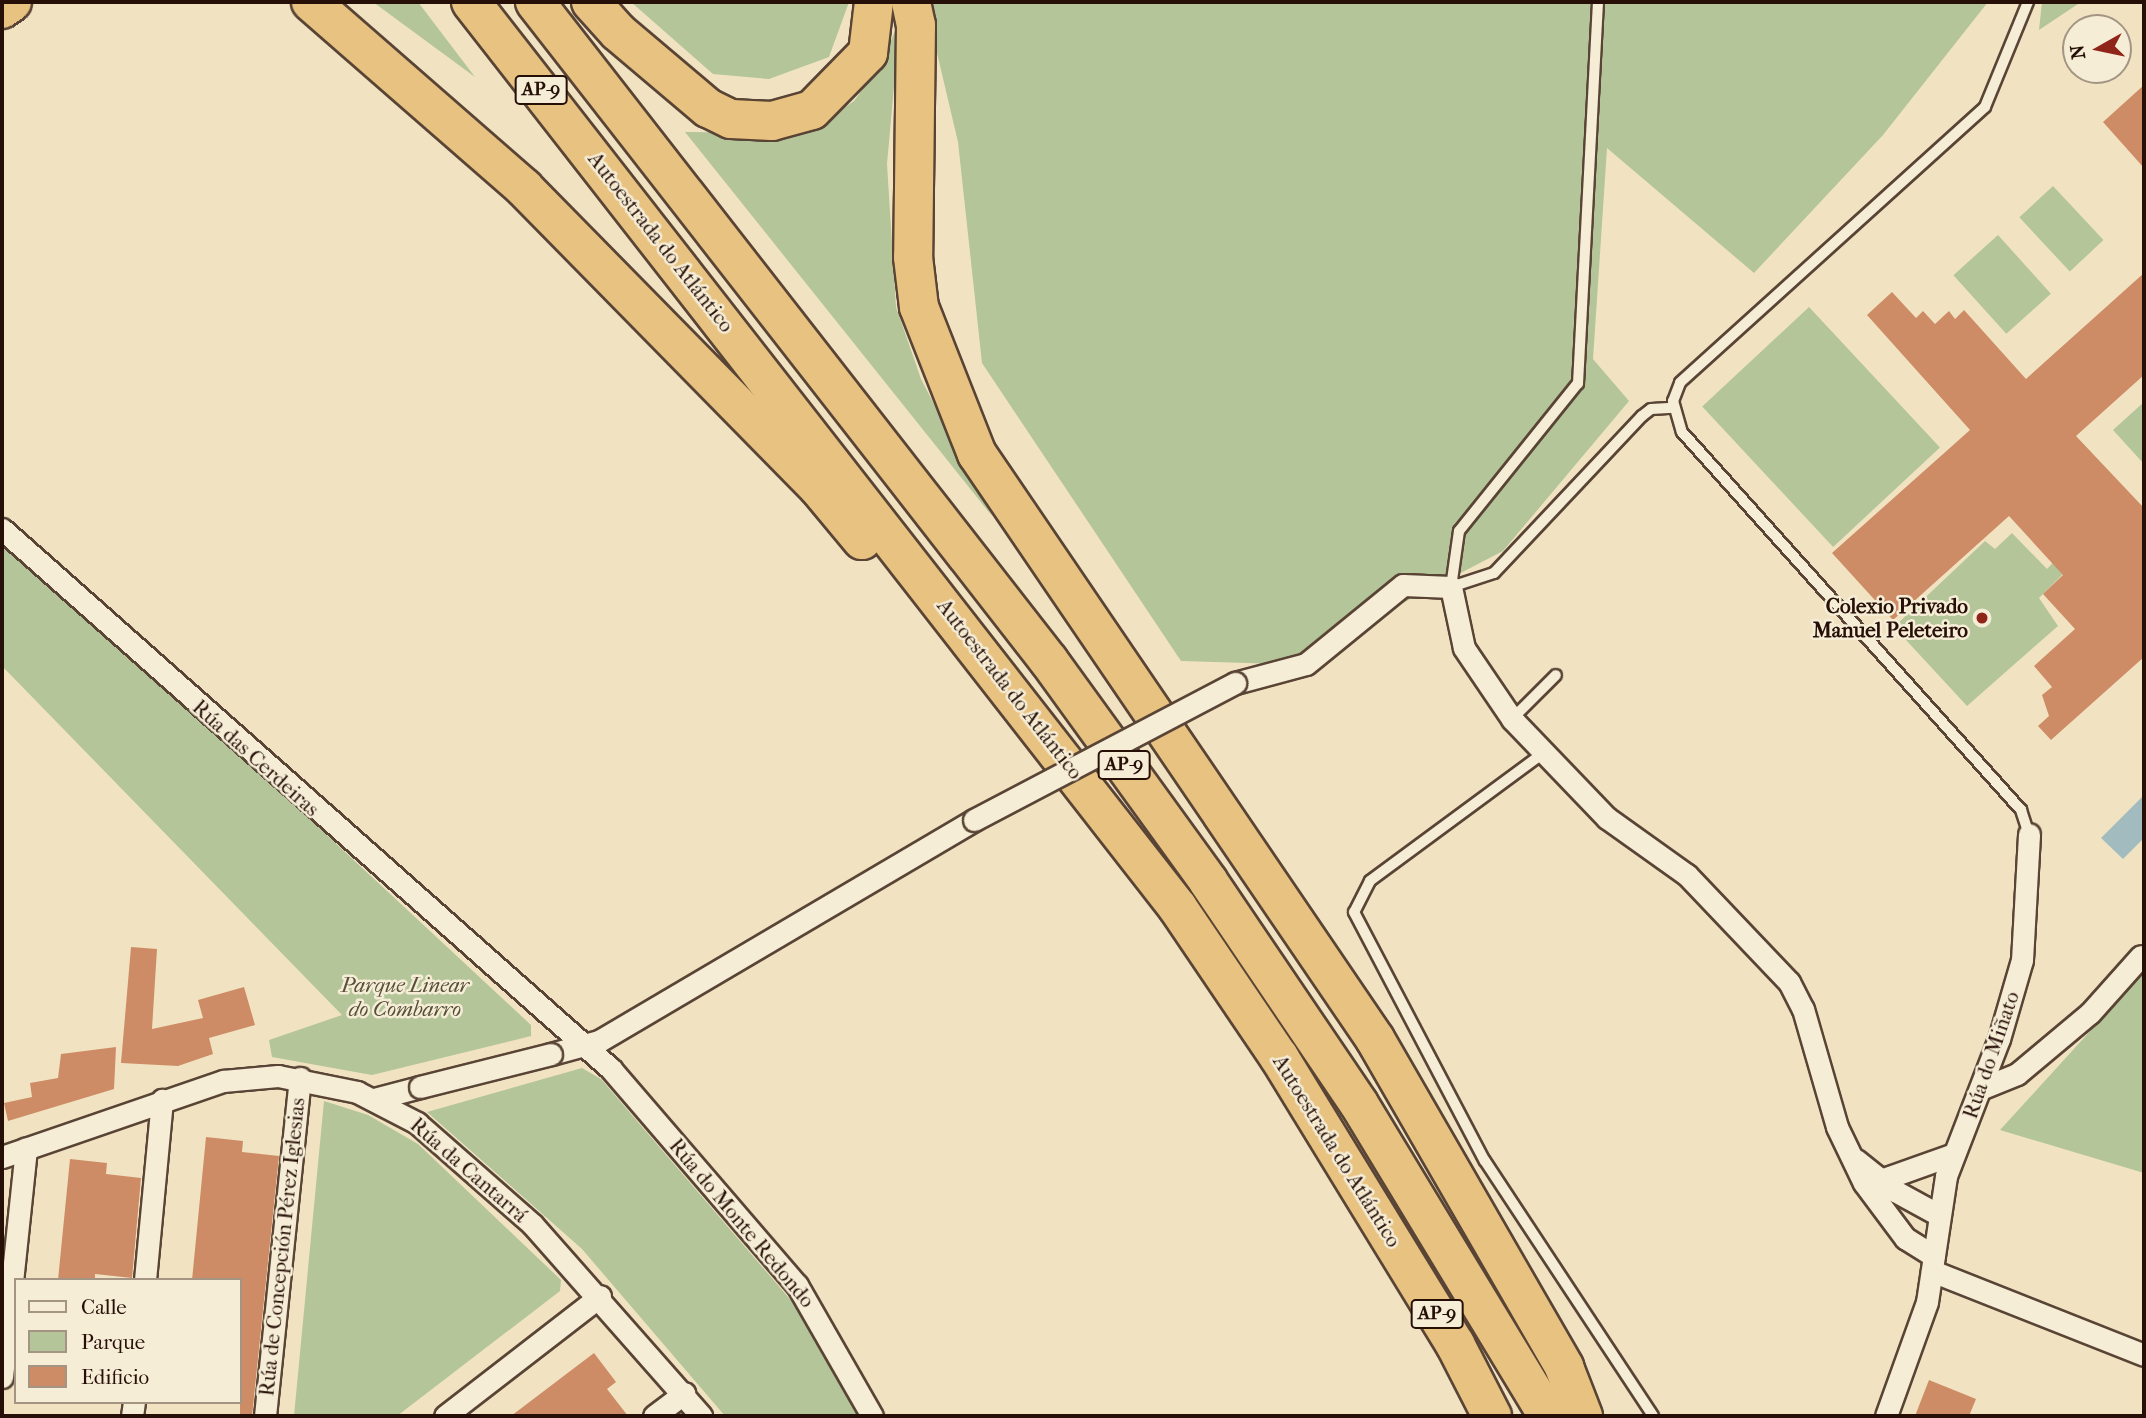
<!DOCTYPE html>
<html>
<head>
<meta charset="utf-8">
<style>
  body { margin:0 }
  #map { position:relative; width:2146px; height:1418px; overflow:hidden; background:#f1e3c2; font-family:"IM FELL French Canon",serif }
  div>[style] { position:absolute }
  .green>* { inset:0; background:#b3c599; transform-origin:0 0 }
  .water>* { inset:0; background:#a2bbbf }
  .building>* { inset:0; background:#cd8c65 }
  .roads { filter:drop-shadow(2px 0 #594435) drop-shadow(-2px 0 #594435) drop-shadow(0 2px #594435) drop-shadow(0 -2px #594435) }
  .service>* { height:10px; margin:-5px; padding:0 5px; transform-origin:5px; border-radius:5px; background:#f6edd7 }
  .minor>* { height:21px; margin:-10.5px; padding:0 10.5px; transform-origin:10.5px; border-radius:10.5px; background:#f6edd7 }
  .motorway>* { height:38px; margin:-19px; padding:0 19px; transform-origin:19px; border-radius:19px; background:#e8c281 }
  .bridges { filter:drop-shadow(2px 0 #594435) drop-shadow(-2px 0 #594435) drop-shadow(0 2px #594435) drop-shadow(0 -2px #594435) }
  .minor-bridge>* { height:21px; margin:-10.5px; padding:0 10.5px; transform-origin:10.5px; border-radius:10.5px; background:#f6edd7 }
  .dots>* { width:19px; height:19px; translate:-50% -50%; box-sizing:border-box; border:4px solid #f6edd7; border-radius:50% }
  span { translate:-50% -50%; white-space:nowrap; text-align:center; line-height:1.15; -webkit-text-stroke:5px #f6edd7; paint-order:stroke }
  .shield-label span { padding:2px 5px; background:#f6edd7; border:2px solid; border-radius:5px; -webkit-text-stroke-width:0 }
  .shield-label { font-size:19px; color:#260f06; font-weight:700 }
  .street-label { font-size:21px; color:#260f06 }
  .poi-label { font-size:21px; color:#260f06; font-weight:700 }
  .right { translate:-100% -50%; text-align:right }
  .park-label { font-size:21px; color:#574f39; font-style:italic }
  .frame { position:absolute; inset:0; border:4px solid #260f06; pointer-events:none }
  .legend { position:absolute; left:14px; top:1278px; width:228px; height:126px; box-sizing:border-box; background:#f6edd7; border:2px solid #a39483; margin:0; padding:9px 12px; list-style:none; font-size:21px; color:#260f06 }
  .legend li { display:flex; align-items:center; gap:14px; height:35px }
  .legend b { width:35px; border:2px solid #a39483 }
  .north { position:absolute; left:2062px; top:14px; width:70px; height:70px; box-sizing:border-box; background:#f6edd7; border:2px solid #a39483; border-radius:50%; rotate:261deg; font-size:19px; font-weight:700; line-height:28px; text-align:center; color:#260f06 }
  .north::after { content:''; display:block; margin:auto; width:24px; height:32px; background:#8f2418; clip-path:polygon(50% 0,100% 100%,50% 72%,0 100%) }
</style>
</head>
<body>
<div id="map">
  <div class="green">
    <i style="clip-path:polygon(373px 2px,418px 2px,475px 77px)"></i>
    <i style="clip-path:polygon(631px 2px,849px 2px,829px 57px,769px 79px,713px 74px)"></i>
    <i style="clip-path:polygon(925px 2px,1988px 2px,1883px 135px,1754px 273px,1607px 148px,1593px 359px,1629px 401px,1503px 551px,1285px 664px,1181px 661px,982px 363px,958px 142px)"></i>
    <i style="clip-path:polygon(2042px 2px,2081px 2px,2039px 30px)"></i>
    <i style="clip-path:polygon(900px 20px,887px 164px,896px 307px,921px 379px,992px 516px,685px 132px,792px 133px,824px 121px,854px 101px,880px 65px)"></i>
    <i style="left:2053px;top:186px;width:74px;height:46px;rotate:47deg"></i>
    <i style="left:1998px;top:235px;width:79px;height:60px;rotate:48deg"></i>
    <i style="left:1809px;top:307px;width:192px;height:146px;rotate:47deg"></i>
    <i style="clip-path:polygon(2144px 402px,2144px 464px,2113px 430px)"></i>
    <i style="clip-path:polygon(2px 533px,531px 1025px,531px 1036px,372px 1075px,272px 1057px,269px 1040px,342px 1015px,2px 666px)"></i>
    <i style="clip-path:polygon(2012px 533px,2047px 569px,2065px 550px,2079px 558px,2039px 598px,2058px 626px,1967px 706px,1894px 627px,1985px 541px,1995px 549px)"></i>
    <i style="clip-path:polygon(2144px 972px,2144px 1173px,2000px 1130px)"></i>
    <i style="clip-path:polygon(582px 1068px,601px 1079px,813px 1326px,861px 1416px,725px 1416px,582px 1249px,427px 1112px)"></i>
    <i style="clip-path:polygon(324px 1101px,368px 1115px,418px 1144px,561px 1280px,560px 1291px,397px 1416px,294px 1416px)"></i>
  </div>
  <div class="water">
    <i style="clip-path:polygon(2144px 795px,2144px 838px,2123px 859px,2101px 838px)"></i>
  </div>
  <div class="building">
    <i style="clip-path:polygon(2144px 85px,2144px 168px,2103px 122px)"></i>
    <i style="clip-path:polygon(2144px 273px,2144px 375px,2076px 436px,2144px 508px,2144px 657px,2051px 740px,2038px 726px,2049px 716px,2042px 695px,2052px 687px,2034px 666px,2075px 629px,2043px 594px,2063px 575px,2009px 516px,1893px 620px,1832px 553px,1970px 430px,1867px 315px,1892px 292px,1916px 318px,1923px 311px,1935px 324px,1949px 311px,1955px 319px,1964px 310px,2026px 379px)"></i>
    <i style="clip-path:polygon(131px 947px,157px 949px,152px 1029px,203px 1018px,198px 1000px,244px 987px,255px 1025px,209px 1038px,213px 1054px,178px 1066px,121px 1063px)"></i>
    <i style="clip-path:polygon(116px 1047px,114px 1089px,8px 1121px,4px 1103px,32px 1097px,30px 1083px,58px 1078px,61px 1054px)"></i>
    <i style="clip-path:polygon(206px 1137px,243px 1141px,242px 1152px,279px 1156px,252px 1416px,240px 1416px,240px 1280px,192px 1280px)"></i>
    <i style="clip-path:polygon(70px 1159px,107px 1163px,106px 1174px,141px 1178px,132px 1278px,95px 1274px,95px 1280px,58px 1280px)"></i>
    <i style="clip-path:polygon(594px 1353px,616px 1382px,607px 1389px,628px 1416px,511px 1416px)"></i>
    <i style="clip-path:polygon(1929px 1380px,1976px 1399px,1969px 1416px,1915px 1416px)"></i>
  </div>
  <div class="roads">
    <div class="service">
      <i style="left:1598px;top:2px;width:382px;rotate:93deg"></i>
      <i style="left:1578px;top:383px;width:190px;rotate:128.8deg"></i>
      <i style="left:1459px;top:531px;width:57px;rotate:98.1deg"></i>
      <i style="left:1451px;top:587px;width:45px;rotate:-18deg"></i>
      <i style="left:1494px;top:573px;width:216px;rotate:-46.7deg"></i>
      <i style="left:1642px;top:416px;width:11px;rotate:-38deg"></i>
      <i style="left:1651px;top:409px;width:22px;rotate:-3deg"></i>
      <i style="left:2028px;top:2px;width:113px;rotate:112.3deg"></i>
      <i style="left:1985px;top:107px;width:411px;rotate:137.9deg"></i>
      <i style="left:1680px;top:383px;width:19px;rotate:111deg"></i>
      <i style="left:1673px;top:401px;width:32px;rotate:74deg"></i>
      <i style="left:1682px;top:432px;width:508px;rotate:48.11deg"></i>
      <i style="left:2021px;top:810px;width:25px;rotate:72deg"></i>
      <i style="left:1512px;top:719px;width:62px;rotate:-45deg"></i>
      <i style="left:1542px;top:754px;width:214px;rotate:143.6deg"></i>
      <i style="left:1370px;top:881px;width:35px;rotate:117deg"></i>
      <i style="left:1354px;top:912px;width:281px;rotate:62.3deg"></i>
      <i style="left:1485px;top:1161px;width:305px;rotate:56.6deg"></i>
    </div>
    <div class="minor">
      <i style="left:2px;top:529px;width:814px;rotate:41.56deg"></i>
      <i style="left:611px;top:1069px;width:285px;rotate:49.3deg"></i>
      <i style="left:797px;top:1285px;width:151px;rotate:60.2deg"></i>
      <i style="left:1235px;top:683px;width:73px;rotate:-15deg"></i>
      <i style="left:1306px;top:664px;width:125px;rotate:-39.2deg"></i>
      <i style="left:1403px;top:585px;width:48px;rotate:2.4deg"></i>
      <i style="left:1451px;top:587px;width:62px;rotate:78deg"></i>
      <i style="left:1464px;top:648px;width:86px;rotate:55.9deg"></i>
      <i style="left:1512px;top:719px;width:137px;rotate:46.2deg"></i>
      <i style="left:1607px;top:818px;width:98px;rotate:35.5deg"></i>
      <i style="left:1687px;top:875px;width:148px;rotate:46.4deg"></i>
      <i style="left:1789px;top:982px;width:30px;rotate:63deg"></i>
      <i style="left:1803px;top:1009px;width:123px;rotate:73.9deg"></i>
      <i style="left:1837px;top:1127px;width:62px;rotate:64.3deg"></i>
      <i style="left:1864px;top:1183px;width:69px;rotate:53.3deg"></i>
      <i style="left:1905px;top:1238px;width:34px;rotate:32deg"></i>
      <i style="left:551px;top:1054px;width:50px;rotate:-15.2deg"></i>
      <i style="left:599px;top:1041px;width:435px;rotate:-30.5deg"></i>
      <i style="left:1980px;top:1089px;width:40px;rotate:-22deg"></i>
      <i style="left:2017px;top:1074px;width:95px;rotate:-39.9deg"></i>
      <i style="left:2090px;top:1013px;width:76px;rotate:-48.2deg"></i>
      <i style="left:374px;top:1099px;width:48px;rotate:-14.6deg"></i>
      <i style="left:2px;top:1157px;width:234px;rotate:-19deg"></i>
      <i style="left:223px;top:1081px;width:55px;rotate:-5.2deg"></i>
      <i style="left:278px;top:1076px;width:81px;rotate:11.4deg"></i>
      <i style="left:357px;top:1092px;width:68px;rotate:27.3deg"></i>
      <i style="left:417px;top:1123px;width:153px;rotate:41.3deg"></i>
      <i style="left:532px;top:1224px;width:256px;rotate:48.6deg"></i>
      <i style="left:1856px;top:1160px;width:50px;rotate:38.5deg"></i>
      <i style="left:1895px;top:1191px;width:50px;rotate:28.6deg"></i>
      <i style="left:1881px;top:1180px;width:77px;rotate:-19.6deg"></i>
      <i style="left:1932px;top:1271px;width:228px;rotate:21.6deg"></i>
      <i style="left:145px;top:1280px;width:181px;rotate:-84.6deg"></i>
      <i style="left:2px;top:1377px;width:230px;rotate:-84deg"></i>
      <i style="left:132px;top:1416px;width:14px;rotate:-82deg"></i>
      <i style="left:265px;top:1416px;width:340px;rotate:-84.1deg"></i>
      <i style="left:445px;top:1416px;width:196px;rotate:-37.7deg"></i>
      <i style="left:654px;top:1416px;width:38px;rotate:-37deg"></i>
      <i style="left:1886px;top:1416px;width:121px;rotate:-70.2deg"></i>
      <i style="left:1927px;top:1302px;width:127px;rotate:-81.4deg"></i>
      <i style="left:1946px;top:1176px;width:147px;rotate:-68.9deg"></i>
      <i style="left:1999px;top:1039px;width:82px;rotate:-73.8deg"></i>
      <i style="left:2022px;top:960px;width:126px;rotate:-86.8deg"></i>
    </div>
    <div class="motorway">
      <i style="left:311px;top:2px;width:283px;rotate:41.1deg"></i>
      <i style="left:524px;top:188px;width:419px;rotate:45.5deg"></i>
      <i style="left:818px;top:487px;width:69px;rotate:50.3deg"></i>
      <i style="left:471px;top:2px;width:1149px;rotate:52.03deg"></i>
      <i style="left:1178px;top:908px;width:180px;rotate:55.9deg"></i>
      <i style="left:1279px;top:1057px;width:337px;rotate:58.5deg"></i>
      <i style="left:1455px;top:1344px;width:81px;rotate:62.8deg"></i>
      <i style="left:535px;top:2px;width:836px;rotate:52.05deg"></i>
      <i style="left:1049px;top:661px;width:271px;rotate:54.1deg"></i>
      <i style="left:1208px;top:881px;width:269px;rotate:55.9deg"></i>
      <i style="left:1359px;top:1104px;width:365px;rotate:58.8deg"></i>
      <i style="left:591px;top:2px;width:40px;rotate:48deg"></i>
      <i style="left:618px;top:32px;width:118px;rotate:40.2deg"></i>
      <i style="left:708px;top:108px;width:25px;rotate:26deg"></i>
      <i style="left:731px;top:119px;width:41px;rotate:2.8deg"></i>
      <i style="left:772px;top:121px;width:41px;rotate:-15.4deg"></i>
      <i style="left:812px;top:110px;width:80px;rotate:-45.5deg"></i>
      <i style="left:868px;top:53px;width:51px;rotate:-83.3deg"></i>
      <i style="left:911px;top:2px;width:24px;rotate:78deg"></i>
      <i style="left:916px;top:25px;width:232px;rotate:90.7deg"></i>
      <i style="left:913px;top:257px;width:50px;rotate:83.2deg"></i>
      <i style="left:919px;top:307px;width:158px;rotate:68.5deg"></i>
      <i style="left:977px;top:454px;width:708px;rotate:55.77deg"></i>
      <i style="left:1375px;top:1039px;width:379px;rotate:60deg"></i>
      <i style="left:1564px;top:1367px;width:53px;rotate:68.8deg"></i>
      <i style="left:2px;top:9px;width:12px;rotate:-35deg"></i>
    </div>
  </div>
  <div class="bridges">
    <div class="minor-bridge">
      <i style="left:974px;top:820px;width:295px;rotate:-27.7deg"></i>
      <i style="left:420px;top:1087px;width:135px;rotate:-14.1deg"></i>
    </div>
  </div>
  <div class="dots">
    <i style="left:1982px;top:618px;background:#8f2418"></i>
  </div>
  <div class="shield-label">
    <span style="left:541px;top:90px">AP-9</span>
    <span style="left:1124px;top:765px">AP-9</span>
    <span style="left:1437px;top:1314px">AP-9</span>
  </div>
  <div class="street-label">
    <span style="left:661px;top:242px;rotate:52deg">Autoestrada do Atlántico</span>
    <span style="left:1010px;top:689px;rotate:52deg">Autoestrada do Atlántico</span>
    <span style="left:256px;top:758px;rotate:42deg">Rúa das Cerdeiras</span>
    <span style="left:1991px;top:1055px;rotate:-71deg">Rúa do Miñato</span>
    <span style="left:1337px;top:1151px;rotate:58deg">Autoestrada do Atlántico</span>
    <span style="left:469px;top:1170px;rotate:41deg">Rúa da Cantarrá</span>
    <span style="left:742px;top:1223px;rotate:50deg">Rúa do Monte Redondo</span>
    <span style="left:282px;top:1247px;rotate:-84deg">Rúa de Concepción Pérez Iglesias</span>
  </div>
  <div class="poi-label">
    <span class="right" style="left:1968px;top:618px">Colexio Privado<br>Manuel Peleteiro</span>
  </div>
  <div class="park-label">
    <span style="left:405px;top:997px">Parque Linear<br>do Combarro</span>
  </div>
  <div class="frame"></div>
  <ul class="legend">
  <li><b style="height:9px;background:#f6edd7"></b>Calle</li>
  <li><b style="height:19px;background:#b3c599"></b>Parque</li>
  <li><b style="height:19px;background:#cd8c65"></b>Edificio</li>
  </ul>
  <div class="north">N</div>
</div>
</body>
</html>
